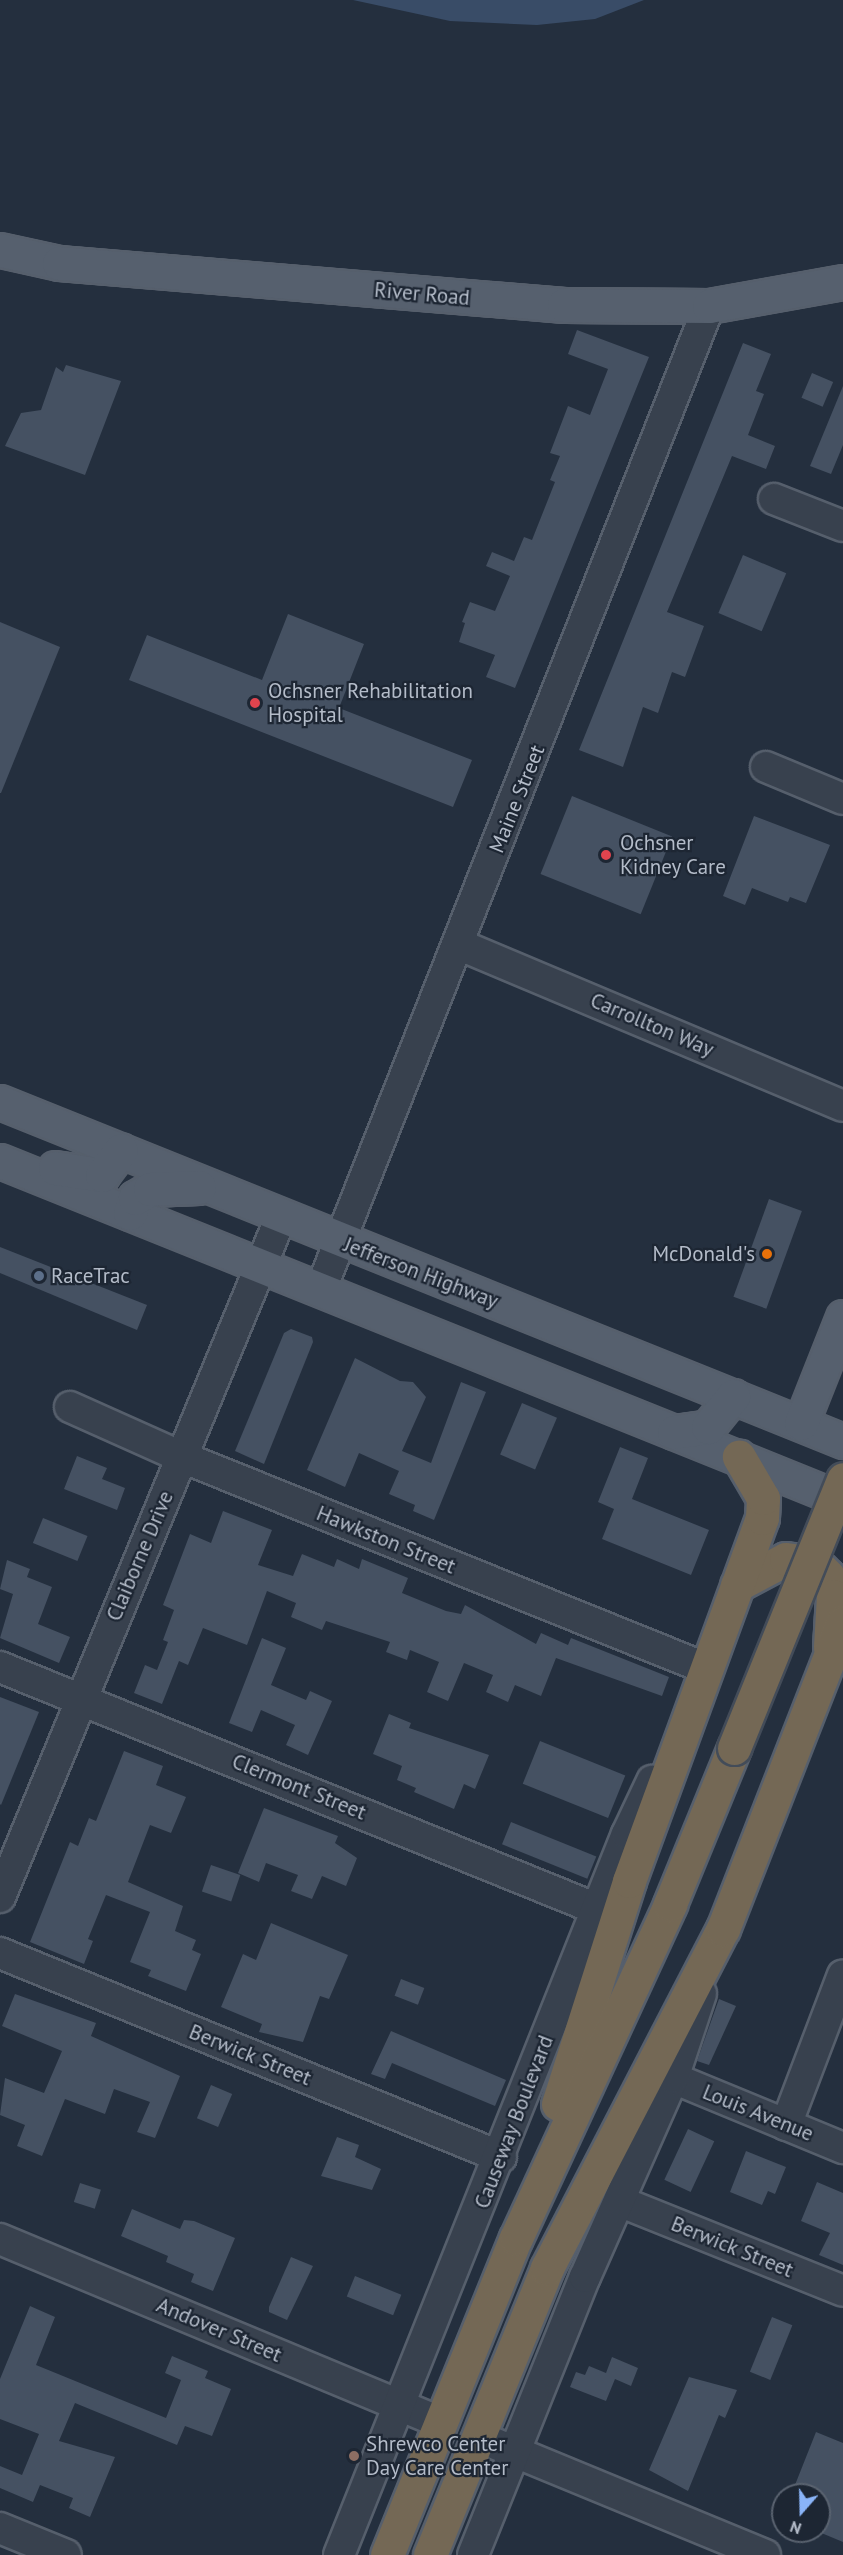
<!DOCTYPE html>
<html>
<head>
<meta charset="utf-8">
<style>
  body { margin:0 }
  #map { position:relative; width:843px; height:2555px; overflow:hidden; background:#242f3e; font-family:"PT Sans",sans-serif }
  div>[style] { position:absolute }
  .water>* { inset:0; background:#394c67 }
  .building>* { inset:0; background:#455162; transform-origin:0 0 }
  .roads { filter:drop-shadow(2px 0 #565f6c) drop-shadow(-2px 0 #565f6c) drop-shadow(0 2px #565f6c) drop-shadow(0 -2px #565f6c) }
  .minor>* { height:30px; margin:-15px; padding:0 15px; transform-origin:15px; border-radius:15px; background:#38414e }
  .major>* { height:33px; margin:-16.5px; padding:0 16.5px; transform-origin:16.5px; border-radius:16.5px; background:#56606e }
  .highway>* { height:33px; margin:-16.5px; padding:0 16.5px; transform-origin:16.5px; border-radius:16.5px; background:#746855 }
  .bridges { filter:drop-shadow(2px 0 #434c59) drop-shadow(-2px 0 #434c59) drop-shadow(0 2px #434c59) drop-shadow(0 -2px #434c59) }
  .highway-bridge>* { height:33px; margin:-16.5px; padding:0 16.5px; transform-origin:16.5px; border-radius:16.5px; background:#746855 }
  .dots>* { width:16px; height:16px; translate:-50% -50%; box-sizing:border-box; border:3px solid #1d2633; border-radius:50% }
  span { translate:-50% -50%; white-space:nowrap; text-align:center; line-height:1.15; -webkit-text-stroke:4.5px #1d2633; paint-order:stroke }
  .street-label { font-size:21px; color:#b4bcc9 }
  .poi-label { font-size:21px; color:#b4bcc9 }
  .left { translate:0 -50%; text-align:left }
  .right { translate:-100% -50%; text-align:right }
  .north { position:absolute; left:771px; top:2483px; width:60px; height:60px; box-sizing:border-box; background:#1d2633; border:2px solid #59626f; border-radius:50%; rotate:200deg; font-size:16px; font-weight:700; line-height:24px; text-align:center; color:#b4bcc9 }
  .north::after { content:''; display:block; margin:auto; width:21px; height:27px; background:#8ab4f8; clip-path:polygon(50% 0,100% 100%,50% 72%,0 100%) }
</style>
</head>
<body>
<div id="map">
  <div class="water">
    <i style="clip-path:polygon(353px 0,644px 0,595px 19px,537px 25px,450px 21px)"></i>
  </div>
  <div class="building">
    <i style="clip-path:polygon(577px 330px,649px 357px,515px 688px,486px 677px,495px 655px,459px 642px,465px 623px,462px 622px,470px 602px,495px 611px,510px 576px,486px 566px,492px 552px,514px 561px,524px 537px,532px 540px,555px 482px,550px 480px,560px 456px,550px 453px,568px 406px,590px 415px,608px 369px,568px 354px)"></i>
    <i style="clip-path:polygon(743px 343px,771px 354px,756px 391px,764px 394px,748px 435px,775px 446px,766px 469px,732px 456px,667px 612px,704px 626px,685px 677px,672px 672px,658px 713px,643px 707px,623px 767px,579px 750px)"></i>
    <i style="clip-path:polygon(66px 365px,121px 381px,85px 475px,5px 446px,21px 413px,41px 410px,56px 367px,63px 372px)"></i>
    <i style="left:812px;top:373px;width:23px;height:27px;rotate:23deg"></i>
    <i style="clip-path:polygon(843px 386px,843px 445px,831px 474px,810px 466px)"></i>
    <i style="left:743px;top:555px;width:47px;height:63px;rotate:23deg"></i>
    <i style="clip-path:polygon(288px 614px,364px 644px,339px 708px,472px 760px,453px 807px,129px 680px,147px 635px,262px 680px)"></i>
    <i style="clip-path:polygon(0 622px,60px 647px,1px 793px,0 793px)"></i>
    <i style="left:572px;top:796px;width:108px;height:84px;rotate:22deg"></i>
    <i style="clip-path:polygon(754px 816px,830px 845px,806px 903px,790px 897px,788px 902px,752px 888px,745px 905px,723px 896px)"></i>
    <i style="left:769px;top:1199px;width:35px;height:104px;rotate:20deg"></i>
    <i style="clip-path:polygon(0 1247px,147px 1305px,137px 1330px,0 1273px)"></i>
    <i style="clip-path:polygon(291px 1329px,312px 1337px,313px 1342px,264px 1464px,235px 1451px,284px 1333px)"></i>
    <i style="clip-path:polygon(355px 1358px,400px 1381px,413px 1382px,426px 1397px,402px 1451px,431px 1463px,461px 1382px,486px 1392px,434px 1520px,413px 1511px,415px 1505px,389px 1494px,399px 1471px,359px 1453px,345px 1487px,307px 1470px)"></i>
    <i style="left:522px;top:1403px;width:38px;height:56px;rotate:23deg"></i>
    <i style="clip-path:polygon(620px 1447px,648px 1458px,632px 1499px,709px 1530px,691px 1575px,602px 1539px,614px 1509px,598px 1502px)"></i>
    <i style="clip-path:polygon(77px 1456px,107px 1468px,102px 1479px,125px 1488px,117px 1510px,64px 1489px)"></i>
    <i style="clip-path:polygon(223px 1511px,272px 1530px,258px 1565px,293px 1576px,302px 1554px,334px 1567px,337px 1559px,359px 1569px,362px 1559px,408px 1578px,402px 1593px,446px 1611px,461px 1614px,465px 1605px,536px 1644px,541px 1633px,568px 1645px,571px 1638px,669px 1677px,662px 1696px,556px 1658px,541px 1696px,515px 1685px,508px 1702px,486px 1692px,493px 1675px,464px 1663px,448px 1701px,427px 1692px,439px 1662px,410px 1650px,407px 1660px,386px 1652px,390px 1642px,326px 1621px,322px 1630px,291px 1617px,296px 1603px,267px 1591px,247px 1645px,203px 1628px,188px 1665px,179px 1661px,162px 1704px,134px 1693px,145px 1665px,157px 1670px,168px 1642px,163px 1640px,174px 1610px,163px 1605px,190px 1534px,211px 1543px)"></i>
    <i style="left:43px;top:1518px;width:48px;height:27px;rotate:22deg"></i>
    <i style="clip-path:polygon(7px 1560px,30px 1569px,27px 1577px,52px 1587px,38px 1624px,70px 1637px,59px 1663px,0 1638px,13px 1594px,0 1589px)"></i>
    <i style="clip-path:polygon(262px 1638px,286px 1648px,271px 1685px,306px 1700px,310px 1691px,332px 1701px,308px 1755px,286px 1745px,295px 1725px,261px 1710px,252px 1732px,229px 1723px)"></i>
    <i style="clip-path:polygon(0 1697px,39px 1712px,1px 1805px,0 1804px)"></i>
    <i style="clip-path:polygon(389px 1714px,411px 1723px,409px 1728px,489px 1755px,475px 1789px,464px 1784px,454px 1809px,414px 1792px,416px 1788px,397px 1780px,402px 1766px,373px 1754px)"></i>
    <i style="left:540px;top:1741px;width:92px;height:46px;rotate:22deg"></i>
    <i style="clip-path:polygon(124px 1751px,163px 1766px,156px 1785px,186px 1797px,171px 1833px,150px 1825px,128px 1882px,183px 1906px,175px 1931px,196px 1940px,192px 1950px,201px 1954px,186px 1991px,148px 1976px,151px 1970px,130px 1962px,150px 1912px,106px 1895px,88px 1939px,93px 1941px,84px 1964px,30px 1942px,70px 1842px,78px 1846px,89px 1818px,96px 1821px)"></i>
    <i style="clip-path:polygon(264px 1808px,338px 1836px,335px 1843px,357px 1858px,346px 1886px,322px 1876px,312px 1899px,291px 1891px,298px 1875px,266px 1863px,259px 1882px,238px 1873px)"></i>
    <i style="left:511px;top:1822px;width:92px;height:24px;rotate:22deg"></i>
    <i style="left:211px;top:1865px;width:31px;height:28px;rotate:19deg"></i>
    <i style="clip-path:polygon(271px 1923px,348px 1955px,329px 1999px,320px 1996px,303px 2042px,259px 2032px,262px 2024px,221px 2007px,243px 1954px,256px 1960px)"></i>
    <i style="left:401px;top:1979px;width:25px;height:18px;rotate:21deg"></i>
    <i style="clip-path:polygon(15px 1994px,96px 2023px,91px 2036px,180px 2076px,155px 2138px,137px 2132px,150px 2102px,114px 2089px,105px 2114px,65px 2099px,42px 2156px,17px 2146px,25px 2125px,0 2115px,5px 2078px,44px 2093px,62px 2051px,2px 2026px)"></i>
    <i style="clip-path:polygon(719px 1999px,736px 2006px,709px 2065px,697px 2061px)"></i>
    <i style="clip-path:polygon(391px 2031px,506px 2080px,495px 2106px,392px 2063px,385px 2079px,371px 2074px)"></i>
    <i style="left:211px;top:2085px;width:23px;height:36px;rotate:23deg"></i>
    <i style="left:688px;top:2129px;width:29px;height:56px;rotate:25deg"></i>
    <i style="clip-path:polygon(337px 2137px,359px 2145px,355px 2157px,381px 2169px,372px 2190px,321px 2176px)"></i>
    <i style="clip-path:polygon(746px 2151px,786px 2167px,775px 2194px,768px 2191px,762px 2205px,730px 2192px)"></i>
    <i style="clip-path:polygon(817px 2182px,843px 2193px,843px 2265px,819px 2255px,830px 2233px,801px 2221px)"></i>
    <i style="left:80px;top:2183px;width:22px;height:20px;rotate:18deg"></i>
    <i style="clip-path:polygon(132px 2209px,180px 2229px,184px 2220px,194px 2221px,235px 2238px,213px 2291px,191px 2282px,194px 2274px,166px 2262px,168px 2256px,121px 2236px)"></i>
    <i style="clip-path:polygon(291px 2257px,313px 2266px,287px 2320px,269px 2312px,269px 2307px)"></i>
    <i style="left:355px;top:2276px;width:50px;height:22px;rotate:22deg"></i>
    <i style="clip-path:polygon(30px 2306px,55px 2317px,36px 2365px,166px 2418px,181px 2380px,165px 2373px,172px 2356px,208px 2371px,205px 2378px,231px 2389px,212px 2436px,185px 2426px,177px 2445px,75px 2403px,59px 2441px,115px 2457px,90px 2517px,69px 2508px,73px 2498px,40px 2485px,33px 2502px,0 2488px,0 2466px,22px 2475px,39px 2434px,0 2419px,0 2379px)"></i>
    <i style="left:772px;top:2317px;width:22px;height:59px;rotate:22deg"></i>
    <i style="clip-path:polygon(612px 2357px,638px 2368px,631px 2386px,615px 2379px,606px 2401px,570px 2387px,576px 2372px,585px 2375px,589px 2366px,606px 2373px)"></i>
    <i style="clip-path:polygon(689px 2377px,737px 2390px,725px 2418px,719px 2415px,688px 2491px,649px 2470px)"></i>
    <i style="clip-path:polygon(816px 2432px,843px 2443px,843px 2542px,819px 2532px,819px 2495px,791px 2495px)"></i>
  </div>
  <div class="roads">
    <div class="minor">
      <i style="left:774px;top:499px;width:74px;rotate:21.4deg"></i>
      <i style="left:766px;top:767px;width:83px;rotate:22.6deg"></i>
      <i style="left:460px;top:945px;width:415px;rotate:22.8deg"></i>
      <i style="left:321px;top:1289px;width:1057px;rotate:-68.46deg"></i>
      <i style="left:70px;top:1407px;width:123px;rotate:24.1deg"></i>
      <i style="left:182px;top:1457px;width:564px;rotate:21.97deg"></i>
      <i style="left:0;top:1667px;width:644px;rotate:22.07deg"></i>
      <i style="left:0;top:1897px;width:736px;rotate:-67.55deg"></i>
      <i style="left:0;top:1953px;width:541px;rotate:22.16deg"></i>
      <i style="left:673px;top:2078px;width:184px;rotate:22.4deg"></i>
      <i style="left:786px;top:2125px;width:160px;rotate:-69.2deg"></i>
      <i style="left:621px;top:2202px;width:239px;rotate:21.8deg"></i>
      <i style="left:0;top:2239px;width:474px;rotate:22.6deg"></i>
      <i style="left:496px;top:2444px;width:291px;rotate:22.4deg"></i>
      <i style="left:0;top:2528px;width:71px;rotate:22.2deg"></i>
      <i style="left:339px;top:2555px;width:776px;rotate:-68.23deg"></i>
      <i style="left:627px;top:1834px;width:59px;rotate:-64.7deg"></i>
      <i style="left:473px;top:2555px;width:300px;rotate:-68.1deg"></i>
      <i style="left:585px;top:2277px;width:218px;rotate:-66.1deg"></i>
      <i style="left:673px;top:2078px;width:89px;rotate:-71.6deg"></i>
    </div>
    <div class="major">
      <i style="left:0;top:250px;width:60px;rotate:12.4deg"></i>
      <i style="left:59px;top:263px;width:507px;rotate:4.75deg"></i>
      <i style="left:564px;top:305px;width:145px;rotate:0.4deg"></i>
      <i style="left:709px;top:306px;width:136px;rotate:-10.2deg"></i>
      <i style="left:0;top:1102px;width:909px;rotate:21.91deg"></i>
      <i style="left:0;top:1161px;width:909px;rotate:21.91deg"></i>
      <i style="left:55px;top:1168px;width:48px;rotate:8.5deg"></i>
      <i style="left:102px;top:1175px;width:31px;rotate:-53deg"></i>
      <i style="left:130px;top:1213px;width:16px;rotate:-72deg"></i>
      <i style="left:135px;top:1198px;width:17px;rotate:-31deg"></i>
      <i style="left:150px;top:1189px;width:49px;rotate:-2.3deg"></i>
      <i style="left:801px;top:1423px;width:114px;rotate:-68.4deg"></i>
      <i style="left:674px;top:1432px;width:34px;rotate:-8deg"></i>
      <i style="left:708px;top:1427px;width:40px;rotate:-51deg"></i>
    </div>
    <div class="highway">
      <i style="left:737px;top:1585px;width:55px;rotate:-28deg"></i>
      <i style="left:786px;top:1559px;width:29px;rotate:8deg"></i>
      <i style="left:815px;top:1563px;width:18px;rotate:45deg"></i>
      <i style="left:828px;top:1576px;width:21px;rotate:76deg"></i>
      <i style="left:833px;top:1596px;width:51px;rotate:93.4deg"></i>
      <i style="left:558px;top:2104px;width:234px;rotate:-72.3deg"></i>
      <i style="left:629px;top:1881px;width:387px;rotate:-69.9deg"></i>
      <i style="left:762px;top:1518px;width:20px;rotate:-87deg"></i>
      <i style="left:763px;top:1498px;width:48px;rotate:-120.3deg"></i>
      <i style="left:387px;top:2555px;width:342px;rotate:-67.9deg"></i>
      <i style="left:516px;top:2238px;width:368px;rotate:-65.2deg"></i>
      <i style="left:670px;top:1904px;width:169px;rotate:-67.7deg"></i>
      <i style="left:430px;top:2555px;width:310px;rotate:-67.8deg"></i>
      <i style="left:547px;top:2268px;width:382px;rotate:-62.6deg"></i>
      <i style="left:723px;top:1929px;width:329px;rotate:-68.6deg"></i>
    </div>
  </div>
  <div class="bridges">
    <div class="highway-bridge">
      <i style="left:734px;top:1748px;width:290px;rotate:-67.9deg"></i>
    </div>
  </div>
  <div class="dots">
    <i style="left:255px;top:703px;background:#e0444e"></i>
    <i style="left:606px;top:855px;background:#e0444e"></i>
    <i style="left:767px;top:1254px;background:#e8710a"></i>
    <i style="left:39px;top:1276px;background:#5c6f8a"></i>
    <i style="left:354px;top:2456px;background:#8d6e63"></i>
  </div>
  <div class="street-label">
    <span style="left:422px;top:294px;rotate:5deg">River Road</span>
    <span style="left:517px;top:799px;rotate:-68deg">Maine Street</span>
    <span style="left:652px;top:1025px;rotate:23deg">Carrollton Way</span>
    <span style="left:421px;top:1273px;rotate:21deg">Jefferson Highway</span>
    <span style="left:386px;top:1540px;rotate:22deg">Hawkston Street</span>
    <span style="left:140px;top:1556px;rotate:-67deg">Claiborne Drive</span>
    <span style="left:299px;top:1787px;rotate:22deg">Clermont Street</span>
    <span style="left:250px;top:2055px;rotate:22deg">Berwick Street</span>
    <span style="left:758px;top:2113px;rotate:22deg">Louis Avenue</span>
    <span style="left:514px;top:2122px;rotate:-69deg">Causeway Boulevard</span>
    <span style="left:732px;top:2247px;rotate:22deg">Berwick Street</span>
    <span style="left:219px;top:2330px;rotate:23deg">Andover Street</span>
  </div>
  <div class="poi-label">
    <span class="left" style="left:268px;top:703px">Ochsner Rehabilitation<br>Hospital</span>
    <span class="left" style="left:620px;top:855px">Ochsner<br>Kidney Care</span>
    <span class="right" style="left:755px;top:1254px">McDonald's</span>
    <span class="left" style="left:51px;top:1276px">RaceTrac</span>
    <span class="left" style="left:366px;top:2456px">Shrewco Center<br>Day Care Center</span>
  </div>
  <div class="north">N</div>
</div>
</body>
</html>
